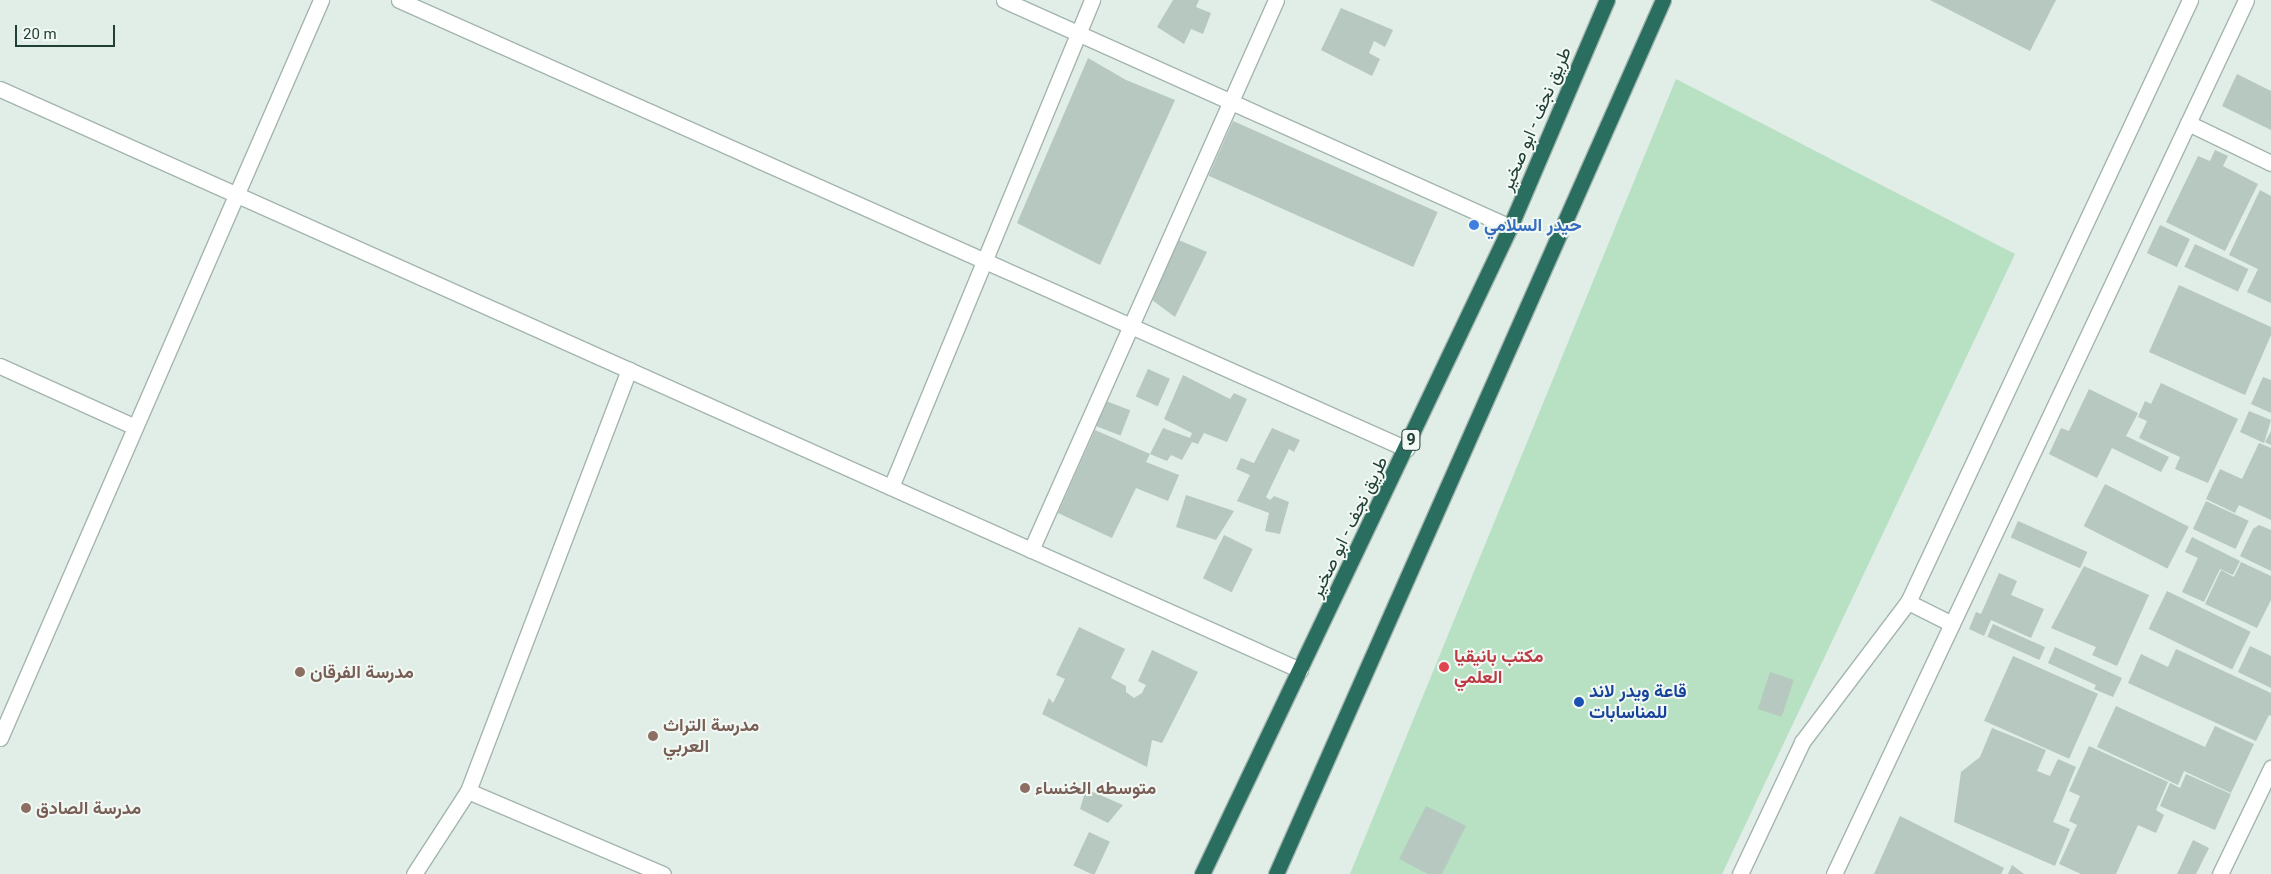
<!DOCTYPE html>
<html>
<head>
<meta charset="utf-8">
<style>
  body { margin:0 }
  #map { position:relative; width:2271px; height:874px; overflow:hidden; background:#e1ede7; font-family:Roboto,Vazirmatn,sans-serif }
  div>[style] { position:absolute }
  .green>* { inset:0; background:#b8e0c2 }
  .building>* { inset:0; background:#b6c8c0; transform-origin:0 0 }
  .roads { filter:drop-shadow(1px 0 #a3b5ae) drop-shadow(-1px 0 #a3b5ae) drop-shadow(0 1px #a3b5ae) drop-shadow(0 -1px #a3b5ae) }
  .street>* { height:15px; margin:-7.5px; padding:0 7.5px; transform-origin:7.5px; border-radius:7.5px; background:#fff }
  .highway>* { height:15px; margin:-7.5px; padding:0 7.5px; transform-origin:7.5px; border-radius:7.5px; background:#296e5e }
  .dots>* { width:14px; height:14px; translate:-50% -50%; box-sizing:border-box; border:2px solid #f2f9f5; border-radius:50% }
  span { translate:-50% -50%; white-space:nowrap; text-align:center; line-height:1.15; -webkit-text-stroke:4px #f2f9f5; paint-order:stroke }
  .shield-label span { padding:1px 4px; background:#f2f9f5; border:1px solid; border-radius:4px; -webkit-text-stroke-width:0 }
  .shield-label { font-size:16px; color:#203f36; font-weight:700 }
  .street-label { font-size:18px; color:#203f36 }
  .shop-label { font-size:18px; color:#366cbe; font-weight:700 }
  .left { translate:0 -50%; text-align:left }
  .health-label { font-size:18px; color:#be3a42; font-weight:700 }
  .education-label { font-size:18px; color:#785e54; font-weight:700 }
  .transit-label { font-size:18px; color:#164399; font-weight:700 }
  .scale { position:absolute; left:15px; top:25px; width:100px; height:22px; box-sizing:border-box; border:2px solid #203f36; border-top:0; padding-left:6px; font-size:15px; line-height:18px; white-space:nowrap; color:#203f36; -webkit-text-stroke:4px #f2f9f5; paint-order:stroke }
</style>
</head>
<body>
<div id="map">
  <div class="green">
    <i style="clip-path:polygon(1676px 79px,2015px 254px,1722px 874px,1350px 874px)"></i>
  </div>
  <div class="building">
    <i style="clip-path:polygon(1173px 0,1199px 0,1196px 7px,1211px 13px,1203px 34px,1191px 29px,1184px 44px,1157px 27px)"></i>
    <i style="clip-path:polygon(1930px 0,2056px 0,2030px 51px)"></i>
    <i style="clip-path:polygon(1341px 8px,1393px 30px,1385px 47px,1374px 41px,1369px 53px,1380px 59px,1372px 76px,1321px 50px)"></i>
    <i style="clip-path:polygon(1088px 58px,1126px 80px,1175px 100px,1100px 265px,1017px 223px)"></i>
    <i style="clip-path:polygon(2237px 74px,2271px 91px,2271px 130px,2222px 106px)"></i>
    <i style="left:1233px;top:121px;width:224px;height:60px;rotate:24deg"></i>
    <i style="clip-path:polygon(2215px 150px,2228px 156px,2223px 166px,2258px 184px,2225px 251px,2166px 222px,2198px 156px,2210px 161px)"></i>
    <i style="clip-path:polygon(2260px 190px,2271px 196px,2271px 303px,2247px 292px,2258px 269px,2229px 255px)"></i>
    <i style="left:2160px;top:225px;width:33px;height:31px;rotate:25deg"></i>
    <i style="clip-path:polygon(1174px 238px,1207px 252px,1175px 317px,1148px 297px)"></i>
    <i style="left:2195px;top:244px;width:59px;height:25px;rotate:25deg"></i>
    <i style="clip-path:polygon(2179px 285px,2271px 327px,2271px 335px,2245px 395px,2149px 352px)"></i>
    <i style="left:1148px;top:369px;width:24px;height:30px;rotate:24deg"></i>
    <i style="clip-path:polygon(1183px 375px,1230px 399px,1234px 393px,1247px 399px,1227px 442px,1204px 433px,1198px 444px,1192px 442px,1182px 460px,1171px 455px,1167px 461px,1150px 454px,1163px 428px,1190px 438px,1192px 433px,1164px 419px)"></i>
    <i style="clip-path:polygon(2263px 377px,2271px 380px,2271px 413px,2251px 404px)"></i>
    <i style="clip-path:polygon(2161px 383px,2238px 419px,2208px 483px,2175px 469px,2180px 457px,2139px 438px,2147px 421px,2138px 417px,2145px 401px,2151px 404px)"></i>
    <i style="clip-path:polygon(2089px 389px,2138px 413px,2126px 436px,2169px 457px,2161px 472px,2112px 448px,2097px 478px,2049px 454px,2061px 428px,2069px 431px)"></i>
    <i style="left:1106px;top:401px;width:26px;height:27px;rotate:21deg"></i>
    <i style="clip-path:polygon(2249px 411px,2271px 420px,2264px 443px,2240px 432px)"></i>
    <i style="clip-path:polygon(1272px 428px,1300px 440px,1294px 452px,1289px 449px,1266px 497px,1270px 500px,1274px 496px,1289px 502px,1280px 534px,1265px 531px,1269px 513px,1237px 501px,1250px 475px,1236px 469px,1241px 458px,1254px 463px)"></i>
    <i style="clip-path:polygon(1095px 430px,1150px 454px,1146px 462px,1179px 475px,1168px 501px,1136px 488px,1112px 538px,1058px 513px)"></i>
    <i style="clip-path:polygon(2271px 431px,2271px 445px,2265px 442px)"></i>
    <i style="clip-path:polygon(2259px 443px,2271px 448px,2271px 520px,2239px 505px,2235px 513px,2206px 499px,2220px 469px,2242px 479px)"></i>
    <i style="left:2105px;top:484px;width:94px;height:47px;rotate:27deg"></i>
    <i style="clip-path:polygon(1186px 495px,1234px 511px,1216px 540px,1176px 527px)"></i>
    <i style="left:2206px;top:501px;width:47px;height:31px;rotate:25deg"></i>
    <i style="left:2018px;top:521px;width:76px;height:18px;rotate:24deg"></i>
    <i style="clip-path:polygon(2259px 525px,2271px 530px,2271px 571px,2240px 556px,2253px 529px)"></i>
    <i style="left:1224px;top:535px;width:32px;height:48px;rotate:26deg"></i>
    <i style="clip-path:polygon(2192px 537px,2240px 561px,2233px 575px,2220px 569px,2204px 602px,2182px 592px,2198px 558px,2185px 552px)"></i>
    <i style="clip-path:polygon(2241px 562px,2271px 576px,2271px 600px,2257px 628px,2205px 604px,2221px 570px,2234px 577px)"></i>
    <i style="clip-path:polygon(2084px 566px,2149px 595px,2117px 666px,2092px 655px,2096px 647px,2051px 628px)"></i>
    <i style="clip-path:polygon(1999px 573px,2017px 581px,2011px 595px,2044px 609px,2031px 638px,1991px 620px,1984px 636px,1969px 629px,1976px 612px,1981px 614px)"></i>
    <i style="left:2167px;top:591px;width:93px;height:42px;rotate:26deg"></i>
    <i style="left:1993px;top:624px;width:57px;height:14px;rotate:24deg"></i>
    <i style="clip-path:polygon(1079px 627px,1125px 649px,1111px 678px,1126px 686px,1126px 692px,1134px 698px,1142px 693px,1146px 685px,1138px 681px,1152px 650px,1198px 672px,1162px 743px,1152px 740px,1147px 767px,1042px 714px,1049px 698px,1053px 703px,1065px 679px,1056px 675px)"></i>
    <i style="clip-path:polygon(2250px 646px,2271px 656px,2271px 688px,2238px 672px)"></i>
    <i style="clip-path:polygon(2055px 647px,2122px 678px,2113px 697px,2094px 689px,2096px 685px,2048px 663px)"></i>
    <i style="clip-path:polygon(2176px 649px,2271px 693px,2271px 716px,2269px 715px,2256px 741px,2128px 683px,2141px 654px,2168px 667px)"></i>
    <i style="left:2013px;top:656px;width:93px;height:71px;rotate:24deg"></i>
    <i style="left:1770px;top:672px;width:25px;height:39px;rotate:18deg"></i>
    <i style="clip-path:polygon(2116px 706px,2205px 747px,2215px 726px,2254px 744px,2231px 793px,2184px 771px,2178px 785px,2097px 747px)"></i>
    <i style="clip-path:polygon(1992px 728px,2046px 750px,2037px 771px,2050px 776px,2058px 759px,2076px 767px,2053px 822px,2070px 829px,2055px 866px,1954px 822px,1961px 772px,1980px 757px)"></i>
    <i style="clip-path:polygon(2089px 746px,2168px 782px,2156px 810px,2164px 815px,2156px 833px,2138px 825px,2116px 874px,2081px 874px,2059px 864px,2077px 825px,2069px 821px,2080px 796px,2069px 791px)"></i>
    <i style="clip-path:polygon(2186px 774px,2231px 794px,2215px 830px,2160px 806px,2170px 783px,2180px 788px)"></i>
    <i style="clip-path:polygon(1086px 789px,1123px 805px,1108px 823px,1080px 809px)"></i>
    <i style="clip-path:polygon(1426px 806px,1466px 826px,1442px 874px,1428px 874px,1399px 859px)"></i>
    <i style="clip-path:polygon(1900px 816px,2004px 868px,2001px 874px,1874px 874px)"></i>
    <i style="left:1089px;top:832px;width:23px;height:37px;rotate:25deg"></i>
    <i style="clip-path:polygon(2193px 840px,2209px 848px,2196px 874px,2177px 874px)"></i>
    <i style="clip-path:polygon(2012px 865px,2024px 874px,2008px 874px)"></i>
  </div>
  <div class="roads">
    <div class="street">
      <i style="left:399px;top:0;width:1103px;rotate:24.01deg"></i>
      <i style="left:1004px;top:0;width:555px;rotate:24.16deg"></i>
      <i style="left:0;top:89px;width:1424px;rotate:24.08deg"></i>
      <i style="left:2188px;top:123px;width:92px;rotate:25.7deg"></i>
      <i style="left:0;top:366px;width:148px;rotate:24.3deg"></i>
      <i style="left:891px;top:487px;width:527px;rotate:-67.57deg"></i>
      <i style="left:1031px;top:550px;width:602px;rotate:-65.99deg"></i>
      <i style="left:1908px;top:602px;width:49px;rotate:26.6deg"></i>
      <i style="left:0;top:738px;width:805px;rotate:-66.49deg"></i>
      <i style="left:468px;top:791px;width:212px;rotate:23.1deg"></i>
      <i style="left:414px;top:874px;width:99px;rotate:-57deg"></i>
      <i style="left:468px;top:791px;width:451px;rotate:-69.1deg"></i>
      <i style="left:1740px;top:874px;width:146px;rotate:-64.8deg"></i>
      <i style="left:1802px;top:742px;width:176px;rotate:-52.9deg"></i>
      <i style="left:1908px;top:602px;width:665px;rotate:-64.9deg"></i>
      <i style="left:1834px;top:874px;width:966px;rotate:-64.76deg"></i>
      <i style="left:2220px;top:874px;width:118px;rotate:-64.3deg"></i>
    </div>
    <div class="highway">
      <i style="left:1202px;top:874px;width:717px;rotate:-64.54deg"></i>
      <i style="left:1510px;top:227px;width:247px;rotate:-66.9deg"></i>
      <i style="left:1276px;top:874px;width:956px;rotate:-66.12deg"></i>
    </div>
  </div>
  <div class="dots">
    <i style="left:1474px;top:225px;background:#3f7fe0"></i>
    <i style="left:1444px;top:667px;background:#e0444e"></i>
    <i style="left:300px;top:672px;background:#8d6e63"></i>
    <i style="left:1579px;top:702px;background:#1a4fb4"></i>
    <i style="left:653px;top:736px;background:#8d6e63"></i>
    <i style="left:1025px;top:788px;background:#8d6e63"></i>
    <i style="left:26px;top:808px;background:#8d6e63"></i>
  </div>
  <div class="shield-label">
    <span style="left:1411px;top:440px">9</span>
  </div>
  <div class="street-label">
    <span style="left:1536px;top:119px;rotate:-67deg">طريق نجف - ابو صخير</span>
    <span style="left:1349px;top:527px;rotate:-64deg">طريق نجف - ابو صخير</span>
  </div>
  <div class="shop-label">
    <span class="left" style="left:1484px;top:225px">حيدر السلامي</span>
  </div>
  <div class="health-label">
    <span class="left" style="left:1454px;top:667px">مكتب بانيقيا<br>العلمي</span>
  </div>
  <div class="education-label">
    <span class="left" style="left:310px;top:672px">مدرسة الفرقان</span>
    <span class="left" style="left:663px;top:736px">مدرسة التراث<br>العربي</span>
    <span class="left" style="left:1035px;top:788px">متوسطه الخنساء</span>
    <span class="left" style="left:36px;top:808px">مدرسة الصادق</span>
  </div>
  <div class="transit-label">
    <span class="left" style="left:1589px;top:702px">قاعة ويدر لاند<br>للمناسابات</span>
  </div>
  <div class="scale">20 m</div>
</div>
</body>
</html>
